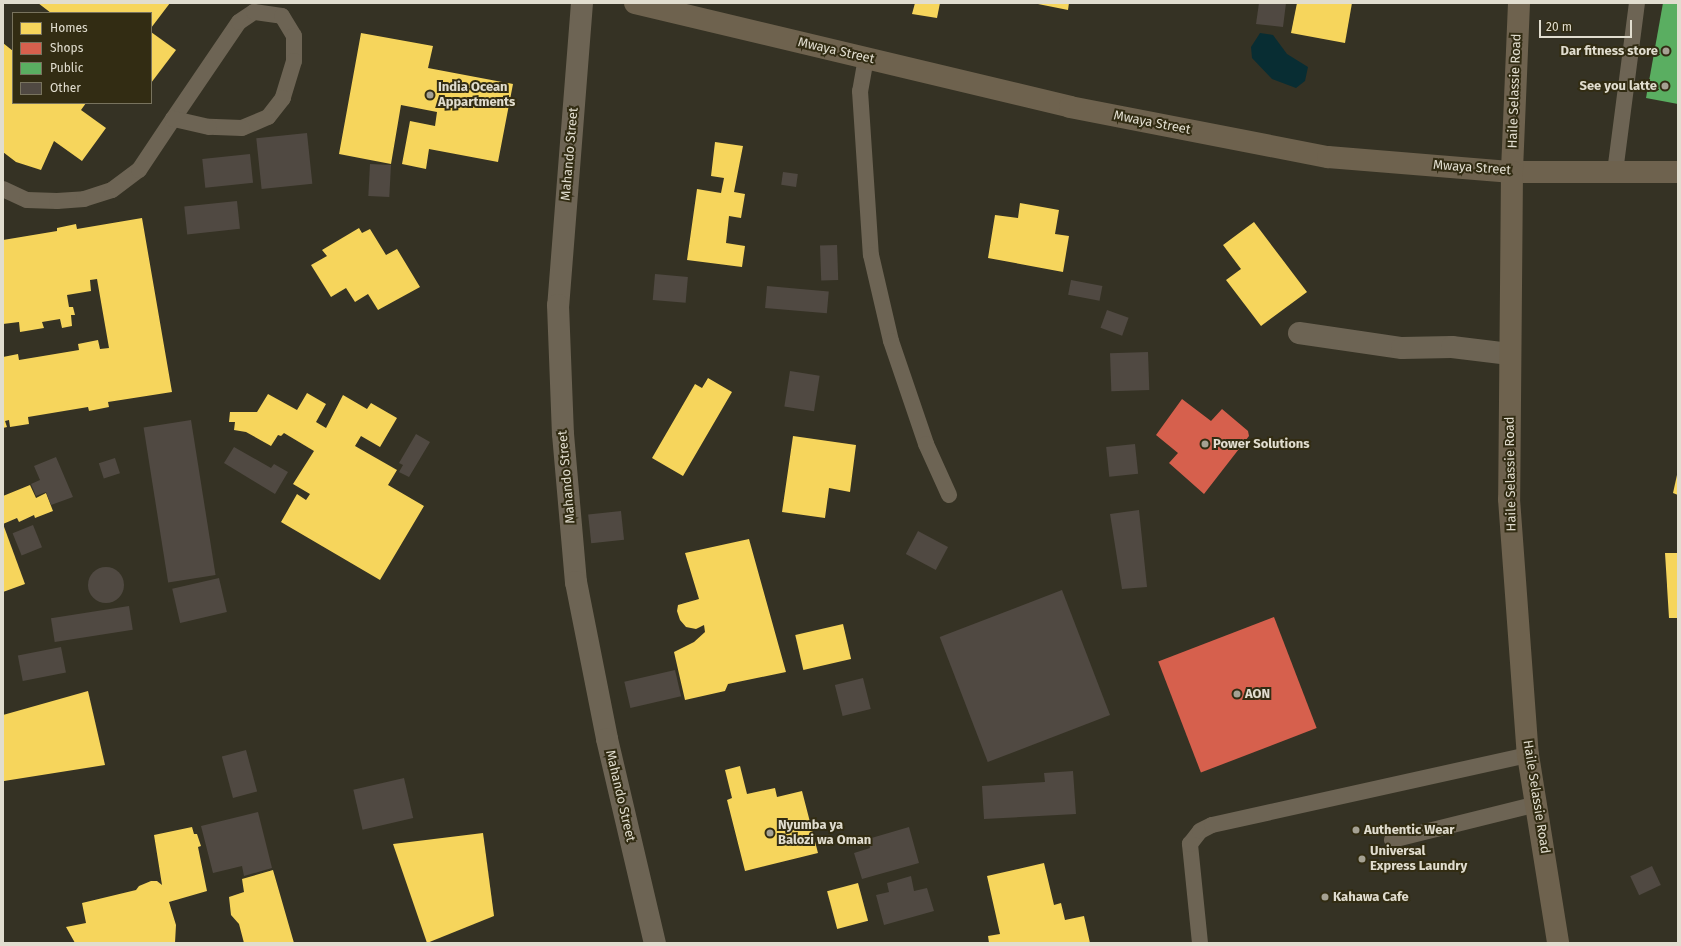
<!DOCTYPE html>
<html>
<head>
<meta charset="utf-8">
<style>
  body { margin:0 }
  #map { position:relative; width:1681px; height:946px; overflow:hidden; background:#353224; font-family:"Fira Sans",sans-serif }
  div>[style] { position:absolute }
  .water>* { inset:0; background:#082d33 }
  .homes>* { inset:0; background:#f6d55c; transform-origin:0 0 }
  .shops>* { inset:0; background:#d6604d; transform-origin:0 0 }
  .public>* { inset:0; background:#5aae61 }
  .building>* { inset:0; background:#504942; transform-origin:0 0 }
  .round { border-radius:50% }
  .lane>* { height:16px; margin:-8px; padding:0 8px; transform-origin:8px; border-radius:8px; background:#6d6454 }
  .street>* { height:22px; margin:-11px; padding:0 11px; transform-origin:11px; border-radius:11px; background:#6d6454 }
  .secondary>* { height:22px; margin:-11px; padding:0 11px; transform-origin:11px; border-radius:11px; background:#6e624e }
  .dots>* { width:11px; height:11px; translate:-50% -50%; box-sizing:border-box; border:2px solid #322c13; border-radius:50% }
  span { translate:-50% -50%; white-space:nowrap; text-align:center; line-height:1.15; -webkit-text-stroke:4px #322c13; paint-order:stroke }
  .street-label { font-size:13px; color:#e1ddcf }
  .poi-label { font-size:13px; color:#e1ddcf; font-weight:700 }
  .right { translate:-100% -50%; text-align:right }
  .left { translate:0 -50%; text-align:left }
  .frame { position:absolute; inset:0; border:4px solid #e1ddcf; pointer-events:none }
  .legend { position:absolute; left:12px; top:12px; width:140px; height:92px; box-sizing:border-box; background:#322c13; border:1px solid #78735e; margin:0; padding:5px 7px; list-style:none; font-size:12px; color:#e1ddcf }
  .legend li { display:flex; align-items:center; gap:8px; height:20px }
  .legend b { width:20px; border:1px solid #78735e }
  .scale { position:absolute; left:1539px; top:20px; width:93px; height:18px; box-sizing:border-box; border:2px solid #e1ddcf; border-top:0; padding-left:5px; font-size:12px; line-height:14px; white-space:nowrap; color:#e1ddcf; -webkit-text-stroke:3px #322c13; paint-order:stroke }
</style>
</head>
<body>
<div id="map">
  <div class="water">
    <i style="clip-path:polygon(1260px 33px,1273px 35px,1287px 54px,1308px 67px,1305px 81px,1296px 88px,1272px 79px,1252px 58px,1251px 47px)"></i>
  </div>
  <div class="homes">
    <i style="clip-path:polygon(38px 3px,170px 3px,151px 28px,151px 13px,51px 13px)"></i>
    <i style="clip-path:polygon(915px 3px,940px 3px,937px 18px,912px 14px)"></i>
    <i style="clip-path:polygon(1033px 3px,1069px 3px,1068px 10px)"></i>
    <i style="clip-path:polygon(1297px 3px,1352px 3px,1345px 43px,1291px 33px)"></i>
    <i style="clip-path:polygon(151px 32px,176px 50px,151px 83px)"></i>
    <i style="clip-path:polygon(361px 33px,433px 46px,428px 68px,513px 84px,498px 162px,429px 149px,426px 169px,402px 164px,410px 121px,435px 126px,437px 112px,401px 105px,391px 164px,339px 154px)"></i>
    <i style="clip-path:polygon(3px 43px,13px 51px,13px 103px,86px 103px,81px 110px,106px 128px,82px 161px,54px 141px,41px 170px,16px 162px,3px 152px)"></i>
    <i style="clip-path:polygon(715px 142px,743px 146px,734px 192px,745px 194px,741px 218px,729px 216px,726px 243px,745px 246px,742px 267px,687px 260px,697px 189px,721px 193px,724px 178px,711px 176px)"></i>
    <i style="clip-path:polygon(1020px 203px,1059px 210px,1055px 234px,1069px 236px,1063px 272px,988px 258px,995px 215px,1018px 218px)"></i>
    <i style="clip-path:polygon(142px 218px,172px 392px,108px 402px,109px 407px,89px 411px,88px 407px,28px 417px,29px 424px,10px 427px,9px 420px,5px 421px,7px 427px,3px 428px,3px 357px,18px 354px,19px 360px,79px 350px,78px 344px,98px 340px,100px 349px,109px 348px,97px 279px,90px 280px,91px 291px,67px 295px,69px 307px,73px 307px,75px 315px,71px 315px,72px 326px,62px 328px,60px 319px,42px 322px,44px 328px,20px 332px,19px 322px,3px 324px,3px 240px,57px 231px,57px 228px,76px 224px,77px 229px)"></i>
    <i style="clip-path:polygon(1254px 222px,1307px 292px,1261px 326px,1226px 280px,1241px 269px,1223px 245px)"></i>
    <i style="clip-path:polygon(359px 228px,362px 233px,370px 229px,386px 255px,397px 249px,420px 287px,378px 310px,368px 294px,355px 302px,346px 288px,331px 297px,311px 265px,327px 256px,322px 250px)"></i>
    <i style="clip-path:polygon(708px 378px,732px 392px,683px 476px,652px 458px,695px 384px,702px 388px)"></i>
    <i style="clip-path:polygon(307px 393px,326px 404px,316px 422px,326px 428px,343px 395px,367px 409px,371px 403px,397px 418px,380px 447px,361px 436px,355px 446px,397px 470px,388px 485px,424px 506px,380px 580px,281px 522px,297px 494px,306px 500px,310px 494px,293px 484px,314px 451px,284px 433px,281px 436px,278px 435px,271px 446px,246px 432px,234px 430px,235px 422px,229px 422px,230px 412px,257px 412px,268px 394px,297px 410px)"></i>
    <i style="clip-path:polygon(793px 436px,856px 445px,850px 492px,829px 488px,825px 518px,782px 512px)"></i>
    <i style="clip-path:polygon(1677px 475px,1678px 475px,1678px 495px,1673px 493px)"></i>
    <i style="clip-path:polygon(30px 485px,36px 498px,46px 493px,53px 511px,35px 518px,34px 515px,19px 522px,17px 518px,3px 524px,3px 496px)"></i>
    <i style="clip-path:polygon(3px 524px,25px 584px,3px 592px)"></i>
    <i style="clip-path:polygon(749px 539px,786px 672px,728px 684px,725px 691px,685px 700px,674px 652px,694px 642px,705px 632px,704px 625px,696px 629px,686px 627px,680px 620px,677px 611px,678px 605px,699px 599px,685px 553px)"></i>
    <i style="clip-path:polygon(1665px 553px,1678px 553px,1678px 618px,1669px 618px)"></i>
    <i style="left:843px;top:624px;width:36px;height:49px;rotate:77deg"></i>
    <i style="clip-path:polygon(88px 691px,105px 765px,4px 781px,3px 715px)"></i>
    <i style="clip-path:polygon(740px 766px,747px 794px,775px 788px,777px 797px,802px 791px,818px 853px,745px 871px,727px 800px,732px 798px,725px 770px)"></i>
    <i style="clip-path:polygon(192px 827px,194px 834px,197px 834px,201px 846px,198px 847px,207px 891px,169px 902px,176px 925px,175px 943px,75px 943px,66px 927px,86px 923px,82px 903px,136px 890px,139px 886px,151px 881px,157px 881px,162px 885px,154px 835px)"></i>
    <i style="clip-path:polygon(483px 833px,494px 916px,427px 943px,393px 844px)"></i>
    <i style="clip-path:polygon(1044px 863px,1054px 905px,1061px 903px,1065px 920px,1084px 916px,1090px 943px,989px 943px,988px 936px,1000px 934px,987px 876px)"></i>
    <i style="clip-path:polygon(273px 870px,294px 943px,244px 943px,239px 924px,231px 915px,229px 897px,244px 892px,242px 879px)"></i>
    <i style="left:858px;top:883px;width:39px;height:32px;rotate:75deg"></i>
  </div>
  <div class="shops">
    <i style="clip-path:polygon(1182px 399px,1211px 421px,1222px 409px,1248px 431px,1249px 436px,1204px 494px,1169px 463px,1178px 453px,1156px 435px)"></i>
    <i style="left:1274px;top:617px;width:119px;height:124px;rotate:69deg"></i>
  </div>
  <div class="public">
    <i style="clip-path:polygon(1663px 3px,1678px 3px,1678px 104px,1646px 98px)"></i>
  </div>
  <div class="building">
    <i style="clip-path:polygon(1259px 3px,1286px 3px,1283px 27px,1256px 24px)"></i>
    <i style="left:307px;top:133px;width:51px;height:51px;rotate:84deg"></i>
    <i style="left:250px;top:154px;width:29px;height:48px;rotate:84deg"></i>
    <i style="left:370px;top:164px;width:21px;height:32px;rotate:3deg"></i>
    <i style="left:783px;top:172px;width:15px;height:13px;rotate:8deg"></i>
    <i style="left:237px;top:201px;width:28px;height:53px;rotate:84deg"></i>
    <i style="left:837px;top:245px;width:35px;height:17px;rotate:88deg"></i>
    <i style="left:655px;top:274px;width:33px;height:26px;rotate:5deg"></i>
    <i style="left:1071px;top:280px;width:32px;height:15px;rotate:11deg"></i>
    <i style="left:767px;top:286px;width:62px;height:22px;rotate:5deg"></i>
    <i style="left:1107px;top:310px;width:23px;height:19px;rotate:20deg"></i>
    <i style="left:1148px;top:352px;width:38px;height:38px;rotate:88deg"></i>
    <i style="left:790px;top:371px;width:30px;height:36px;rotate:9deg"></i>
    <i style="left:191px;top:420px;width:157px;height:48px;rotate:81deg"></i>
    <i style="clip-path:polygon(416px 434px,430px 442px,409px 477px,399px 472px,403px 465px,399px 463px)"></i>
    <i style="left:1135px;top:444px;width:30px;height:29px;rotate:84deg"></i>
    <i style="clip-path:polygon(234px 447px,271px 468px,274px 464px,288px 472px,275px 494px,224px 463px)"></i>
    <i style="clip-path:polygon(56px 457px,73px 497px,51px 505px,46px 492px,36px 496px,31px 484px,40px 480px,34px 466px)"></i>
    <i style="left:115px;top:458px;width:16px;height:17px;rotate:72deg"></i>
    <i style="clip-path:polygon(1139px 510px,1147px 587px,1122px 589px,1110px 514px)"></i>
    <i style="left:621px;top:511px;width:29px;height:33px;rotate:84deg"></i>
    <i style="left:33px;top:525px;width:24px;height:22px;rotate:68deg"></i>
    <i style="left:918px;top:531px;width:34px;height:26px;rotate:28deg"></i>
    <i class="round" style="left:88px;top:567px;width:36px;height:36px"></i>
    <i style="left:219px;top:578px;width:35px;height:48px;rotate:77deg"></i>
    <i style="left:1062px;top:590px;width:134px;height:131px;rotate:69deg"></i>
    <i style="left:129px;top:606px;width:24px;height:79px;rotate:81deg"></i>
    <i style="left:61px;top:647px;width:26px;height:44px;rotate:79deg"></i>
    <i style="left:675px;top:670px;width:27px;height:52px;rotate:77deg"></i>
    <i style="left:863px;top:678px;width:32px;height:29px;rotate:76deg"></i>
    <i style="left:246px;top:750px;width:43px;height:25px;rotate:75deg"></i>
    <i style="clip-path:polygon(1073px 771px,1076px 814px,984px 819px,982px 786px,1045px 782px,1044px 773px)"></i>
    <i style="left:404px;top:778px;width:41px;height:52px;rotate:77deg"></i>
    <i style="clip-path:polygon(258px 812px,272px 868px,244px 876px,242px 866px,213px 873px,201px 826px)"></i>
    <i style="clip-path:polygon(909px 827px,919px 863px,862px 879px,854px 853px,870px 848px,868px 839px)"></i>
    <i style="left:1652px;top:866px;width:21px;height:24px;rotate:65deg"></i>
    <i style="clip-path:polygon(911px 876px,914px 891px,927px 888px,934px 911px,884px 925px,876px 895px,889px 892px,887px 883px)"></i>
  </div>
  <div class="lane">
    <i style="left:866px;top:58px;width:34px;rotate:100deg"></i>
    <i style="left:860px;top:91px;width:164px;rotate:86.2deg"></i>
    <i style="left:871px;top:255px;width:88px;rotate:76.9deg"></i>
    <i style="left:891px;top:341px;width:109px;rotate:71.2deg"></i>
    <i style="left:926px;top:444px;width:56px;rotate:65.7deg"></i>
    <i style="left:1615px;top:172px;width:170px;rotate:-82.6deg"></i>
    <i style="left:3px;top:189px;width:26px;rotate:25deg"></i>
    <i style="left:27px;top:200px;width:30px;rotate:2deg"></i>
    <i style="left:57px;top:201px;width:27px;rotate:-4deg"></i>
    <i style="left:84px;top:199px;width:29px;rotate:-18deg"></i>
    <i style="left:112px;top:190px;width:34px;rotate:-37deg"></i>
    <i style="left:139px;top:170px;width:61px;rotate:-56.3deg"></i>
    <i style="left:173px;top:119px;width:117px;rotate:-55.8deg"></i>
    <i style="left:239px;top:22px;width:18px;rotate:-34deg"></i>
    <i style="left:254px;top:12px;width:28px;rotate:8deg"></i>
    <i style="left:282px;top:16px;width:23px;rotate:59deg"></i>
    <i style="left:294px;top:36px;width:25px;rotate:90deg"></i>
    <i style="left:294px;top:61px;width:39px;rotate:107deg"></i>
    <i style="left:283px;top:98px;width:24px;rotate:128deg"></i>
    <i style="left:268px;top:117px;width:28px;rotate:157deg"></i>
    <i style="left:242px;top:128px;width:33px;rotate:-178deg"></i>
    <i style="left:209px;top:127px;width:37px;rotate:-167deg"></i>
    <i style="left:1392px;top:840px;width:149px;rotate:-13.9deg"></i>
    <i style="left:1200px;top:943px;width:100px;rotate:-95.8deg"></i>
    <i style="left:1190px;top:844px;width:16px;rotate:-52deg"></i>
    <i style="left:1200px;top:831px;width:13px;rotate:-27deg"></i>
    <i style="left:1212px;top:825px;width:324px;rotate:-12.5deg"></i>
  </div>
  <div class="street">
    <i style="left:582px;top:3px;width:303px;rotate:94.5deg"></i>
    <i style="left:558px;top:305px;width:129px;rotate:87.8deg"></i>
    <i style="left:563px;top:434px;width:149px;rotate:85deg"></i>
    <i style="left:576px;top:582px;width:160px;rotate:78.8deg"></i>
    <i style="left:607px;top:739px;width:210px;rotate:76.8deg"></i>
    <i style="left:1299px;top:333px;width:104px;rotate:8.3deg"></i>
    <i style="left:1402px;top:348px;width:50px;rotate:-1.1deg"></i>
    <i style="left:1452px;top:347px;width:58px;rotate:6.9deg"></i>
  </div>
  <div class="secondary">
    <i style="left:635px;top:3px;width:447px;rotate:13.4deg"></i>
    <i style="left:1070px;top:107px;width:263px;rotate:11deg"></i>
    <i style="left:1328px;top:157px;width:185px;rotate:4.7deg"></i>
    <i style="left:1512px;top:172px;width:166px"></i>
    <i style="left:1519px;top:3px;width:169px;rotate:92.4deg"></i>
    <i style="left:1512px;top:172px;width:327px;rotate:90.5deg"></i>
    <i style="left:1509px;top:499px;width:257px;rotate:85.8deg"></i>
    <i style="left:1528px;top:755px;width:190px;rotate:80.9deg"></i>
  </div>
  <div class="dots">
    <i style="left:1666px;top:51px;background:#a5a193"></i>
    <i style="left:1665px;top:86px;background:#a5a193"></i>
    <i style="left:430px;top:95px;background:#a5a193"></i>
    <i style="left:1205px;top:444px;background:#a5a193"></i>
    <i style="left:1237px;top:694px;background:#a5a193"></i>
    <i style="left:1356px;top:830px;background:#a5a193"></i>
    <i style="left:770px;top:833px;background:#a5a193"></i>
    <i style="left:1362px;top:859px;background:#a5a193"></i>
    <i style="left:1325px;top:897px;background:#a5a193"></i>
  </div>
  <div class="street-label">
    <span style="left:836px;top:51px;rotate:13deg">Mwaya Street</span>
    <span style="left:1515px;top:91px;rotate:-88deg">Haile Selassie Road</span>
    <span style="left:1152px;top:123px;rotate:11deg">Mwaya Street</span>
    <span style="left:570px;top:154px;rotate:-85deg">Mahando Street</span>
    <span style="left:1472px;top:168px;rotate:4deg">Mwaya Street</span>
    <span style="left:1511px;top:474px;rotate:-91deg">Haile Selassie Road</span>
    <span style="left:567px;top:477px;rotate:-95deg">Mahando Street</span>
    <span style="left:620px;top:796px;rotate:77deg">Mahando Street</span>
    <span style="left:1536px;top:797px;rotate:81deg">Haile Selassie Road</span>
  </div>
  <div class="poi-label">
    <span class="right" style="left:1658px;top:51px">Dar fitness store</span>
    <span class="right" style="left:1657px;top:86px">See you latte</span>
    <span class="left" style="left:438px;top:95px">India Ocean<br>Appartments</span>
    <span class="left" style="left:1213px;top:444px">Power Solutions</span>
    <span class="left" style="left:1245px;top:694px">AON</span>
    <span class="left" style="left:778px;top:833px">Nyumba ya<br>Balozi wa Oman</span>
    <span class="left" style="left:1364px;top:830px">Authentic Wear</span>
    <span class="left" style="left:1370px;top:859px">Universal<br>Express Laundry</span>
    <span class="left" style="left:1333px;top:897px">Kahawa Cafe</span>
  </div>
  <div class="frame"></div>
  <ul class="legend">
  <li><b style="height:11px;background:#f6d55c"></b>Homes</li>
  <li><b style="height:11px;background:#d6604d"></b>Shops</li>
  <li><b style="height:11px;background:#5aae61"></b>Public</li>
  <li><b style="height:11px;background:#504942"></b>Other</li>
  </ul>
  <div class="scale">20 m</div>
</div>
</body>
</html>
